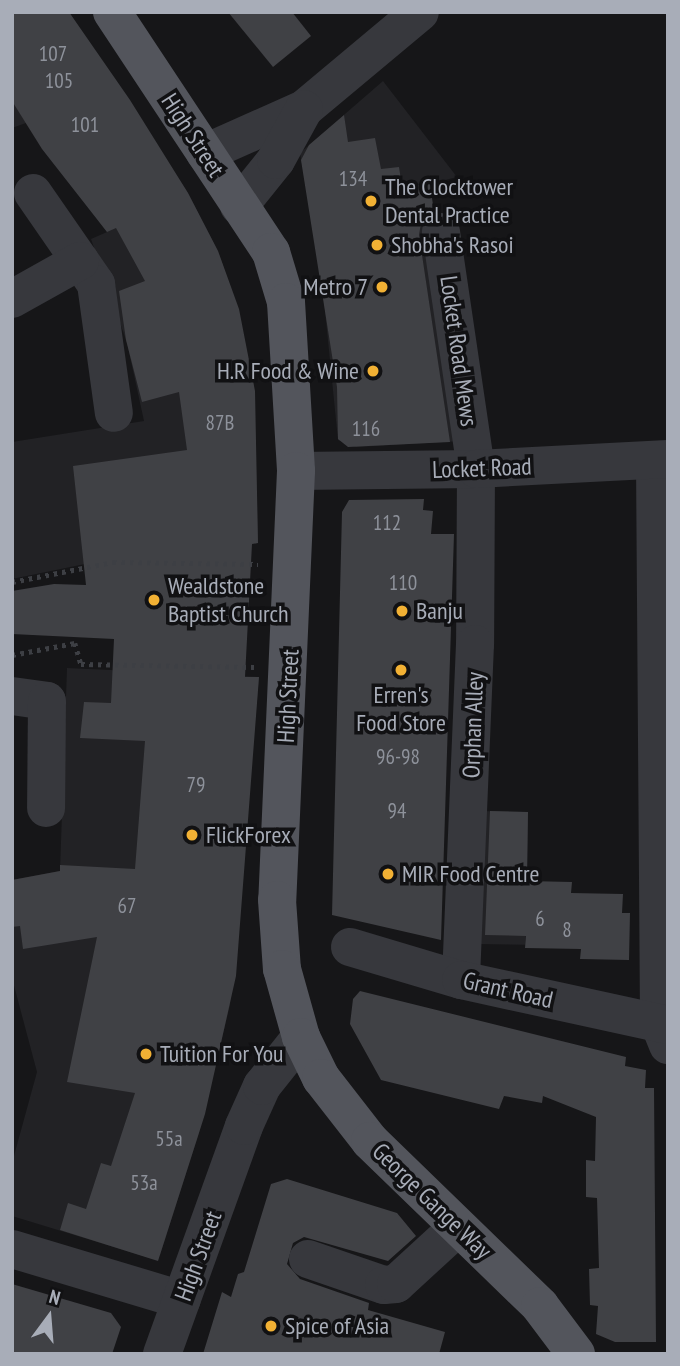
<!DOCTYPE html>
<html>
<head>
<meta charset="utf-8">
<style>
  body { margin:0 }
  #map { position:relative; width:680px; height:1366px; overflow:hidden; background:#161618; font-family:"PT Sans Narrow",sans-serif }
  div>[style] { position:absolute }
  .built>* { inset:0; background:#222225; transform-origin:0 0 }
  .building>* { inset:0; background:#404145 }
  .path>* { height:4.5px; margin-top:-2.25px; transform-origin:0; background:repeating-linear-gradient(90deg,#3d3f44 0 3.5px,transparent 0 8.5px) }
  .minor>* { height:38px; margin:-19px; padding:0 19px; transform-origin:19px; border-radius:19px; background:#37383d }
  .major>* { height:38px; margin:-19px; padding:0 19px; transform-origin:19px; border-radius:19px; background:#53555c }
  .dots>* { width:19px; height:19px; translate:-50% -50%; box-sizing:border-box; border:4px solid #111113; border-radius:50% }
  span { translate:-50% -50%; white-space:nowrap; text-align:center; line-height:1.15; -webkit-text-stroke:7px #111113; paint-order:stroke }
  .number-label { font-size:21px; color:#8e929b }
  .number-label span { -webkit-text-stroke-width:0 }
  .street-label { font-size:24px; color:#a8adb8 }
  .poi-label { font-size:24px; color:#a8adb8 }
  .left { translate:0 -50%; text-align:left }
  .right { translate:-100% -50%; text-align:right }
  .frame { position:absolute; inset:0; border:14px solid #a8adb8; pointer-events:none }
  .north { position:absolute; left:14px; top:1282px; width:70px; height:70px; -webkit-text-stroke:5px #111113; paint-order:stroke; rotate:16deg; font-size:19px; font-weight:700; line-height:28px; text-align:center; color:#a8adb8 }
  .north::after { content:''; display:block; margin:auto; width:24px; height:32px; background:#a8adb8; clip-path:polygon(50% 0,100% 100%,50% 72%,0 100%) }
</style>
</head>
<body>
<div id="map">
  <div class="built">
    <i style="clip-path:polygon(12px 12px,69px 12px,188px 193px,218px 251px,238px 309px,254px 386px,258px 543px,85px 564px,12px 579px,12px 442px,144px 421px,127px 343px,91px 239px,107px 232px,26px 123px,12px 128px)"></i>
    <i style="clip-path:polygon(383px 81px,457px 177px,430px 184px,462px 441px,356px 447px,338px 440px,322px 281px,300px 153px)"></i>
    <i style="clip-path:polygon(67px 668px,259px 677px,230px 1005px,199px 1133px,160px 1255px,153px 1259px,12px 1216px,12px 1163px,37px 1072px,12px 978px,12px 880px,60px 871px)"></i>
    <i style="left:477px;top:811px;width:51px;height:133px;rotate:1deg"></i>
  </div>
  <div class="building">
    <i style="clip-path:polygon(12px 12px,69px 12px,130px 100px,188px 193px,218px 251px,239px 309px,255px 391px,258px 543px,252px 544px,245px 677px,259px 677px,236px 976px,205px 1114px,158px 1261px,60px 1230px,68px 1203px,86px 1209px,101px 1163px,111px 1166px,135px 1093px,67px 1082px,97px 937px,23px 949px,20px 926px,12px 927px,12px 880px,60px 871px,60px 865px,135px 869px,145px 741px,80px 738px,84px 702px,111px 703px,114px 639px,12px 634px,12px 591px,54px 584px,86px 585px,73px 466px,187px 450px,179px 392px,142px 402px,126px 340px,119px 291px,145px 281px,116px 228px,107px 232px,42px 149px,12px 101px)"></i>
    <i style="clip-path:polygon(228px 12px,292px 12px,311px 36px,273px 67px)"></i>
    <i style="clip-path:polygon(344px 115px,348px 142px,375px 138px,381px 169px,399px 167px,402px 187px,430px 184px,434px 212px,421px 223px,419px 235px,450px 442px,348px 447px,338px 439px,337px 387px,301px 160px,309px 145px)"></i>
    <i style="clip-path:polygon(424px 499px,423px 510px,433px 511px,431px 534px,454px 534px,441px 940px,332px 915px,342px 512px,349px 500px)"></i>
    <i style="clip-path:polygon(490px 811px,528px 812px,527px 881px,572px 882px,571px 893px,623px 894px,622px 913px,630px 913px,629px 960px,580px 959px,581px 949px,525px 948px,526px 936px,485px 935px)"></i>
    <i style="clip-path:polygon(360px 991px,626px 1057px,625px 1066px,646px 1070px,645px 1088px,654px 1088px,656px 1342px,615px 1342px,596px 1334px,598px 1306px,590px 1305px,589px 1269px,599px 1268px,597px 1198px,586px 1197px,586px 1160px,595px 1161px,596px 1117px,543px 1096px,542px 1103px,504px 1096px,499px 1109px,381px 1080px,350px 1024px,353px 999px)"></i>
    <i style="clip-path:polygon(287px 1179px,397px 1213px,416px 1236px,388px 1261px,304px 1237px,293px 1243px,287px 1264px,300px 1279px,369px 1303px,368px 1310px,445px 1332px,439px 1354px,203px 1354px,222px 1292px,231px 1297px,238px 1274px,244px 1272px,271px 1184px)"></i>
    <i style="clip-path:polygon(12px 1284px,111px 1313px,121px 1327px,112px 1354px,12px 1354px)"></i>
  </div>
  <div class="path">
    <i style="left:12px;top:582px;width:103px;rotate:-11.2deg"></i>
    <i style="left:113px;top:562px;width:145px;rotate:0.8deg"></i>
    <i style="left:12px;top:655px;width:64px;rotate:-10.8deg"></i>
    <i style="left:75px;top:643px;width:22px;rotate:74deg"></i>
    <i style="left:81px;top:664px;width:173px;rotate:1deg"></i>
  </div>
  <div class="minor">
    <i style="left:205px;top:153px;width:108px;rotate:-24deg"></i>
    <i style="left:304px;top:109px;width:151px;rotate:-39.9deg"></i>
    <i style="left:33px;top:193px;width:111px;rotate:55.3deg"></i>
    <i style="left:96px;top:284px;width:130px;rotate:82.1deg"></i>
    <i style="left:239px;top:206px;width:59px;rotate:-51.2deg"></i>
    <i style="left:276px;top:160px;width:58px;rotate:-61.2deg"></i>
    <i style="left:441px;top:232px;width:240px;rotate:81.6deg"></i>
    <i style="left:476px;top:469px;width:175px;rotate:90.3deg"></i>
    <i style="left:475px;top:644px;width:336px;rotate:92.4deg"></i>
    <i style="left:12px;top:299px;width:78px;rotate:-29.2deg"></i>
    <i style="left:655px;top:460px;width:563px;rotate:89.59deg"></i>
    <i style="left:659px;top:1023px;width:24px;rotate:68deg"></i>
    <i style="left:296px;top:471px;width:180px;rotate:-0.6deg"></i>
    <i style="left:476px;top:469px;width:192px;rotate:-3deg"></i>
    <i style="left:12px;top:696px;width:35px;rotate:8deg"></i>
    <i style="left:47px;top:701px;width:107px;rotate:90.5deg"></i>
    <i style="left:350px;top:947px;width:116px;rotate:16.6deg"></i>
    <i style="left:461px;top:980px;width:212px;rotate:12.3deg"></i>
    <i style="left:12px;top:1249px;width:177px;rotate:16.7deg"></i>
    <i style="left:308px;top:1259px;width:80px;rotate:18.9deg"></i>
    <i style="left:384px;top:1285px;width:12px;rotate:-5deg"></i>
    <i style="left:396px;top:1284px;width:84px;rotate:-42.6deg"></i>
    <i style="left:162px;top:1354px;width:242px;rotate:-70.2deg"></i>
    <i style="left:244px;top:1126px;width:44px;rotate:-65.8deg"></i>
    <i style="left:262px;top:1086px;width:63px;rotate:-51.5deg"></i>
  </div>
  <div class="major">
    <i style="left:112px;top:12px;width:288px;rotate:56.5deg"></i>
    <i style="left:271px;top:252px;width:52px;rotate:73.3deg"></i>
    <i style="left:286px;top:302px;width:169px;rotate:86.6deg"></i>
    <i style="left:296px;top:471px;width:429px;rotate:92.5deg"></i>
    <i style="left:277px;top:900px;width:69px;rotate:85.9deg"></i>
    <i style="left:282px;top:969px;width:71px;rotate:74.4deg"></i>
    <i style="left:301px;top:1037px;width:46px;rotate:64deg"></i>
    <i style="left:321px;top:1078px;width:80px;rotate:52.1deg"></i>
    <i style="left:370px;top:1141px;width:237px;rotate:44.1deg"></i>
    <i style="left:540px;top:1306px;width:60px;rotate:53.1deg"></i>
  </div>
  <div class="dots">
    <i style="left:371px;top:201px;background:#f2b134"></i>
    <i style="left:377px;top:245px;background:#f2b134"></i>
    <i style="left:382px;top:287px;background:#f2b134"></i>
    <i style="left:373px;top:371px;background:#f2b134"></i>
    <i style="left:154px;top:600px;background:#f2b134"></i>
    <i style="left:402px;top:611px;background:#f2b134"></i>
    <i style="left:401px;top:670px;background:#f2b134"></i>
    <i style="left:192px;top:835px;background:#f2b134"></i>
    <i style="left:388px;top:874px;background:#f2b134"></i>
    <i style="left:146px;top:1054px;background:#f2b134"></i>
    <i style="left:271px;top:1326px;background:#f2b134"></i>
  </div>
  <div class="number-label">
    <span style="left:53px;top:54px">107</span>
    <span style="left:59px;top:81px">105</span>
    <span style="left:85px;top:125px">101</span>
    <span style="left:353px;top:179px">134</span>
    <span style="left:220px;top:423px">87B</span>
    <span style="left:366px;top:429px">116</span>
    <span style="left:387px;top:523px">112</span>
    <span style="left:403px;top:583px">110</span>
    <span style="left:398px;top:757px">96-98</span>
    <span style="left:196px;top:785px">79</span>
    <span style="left:397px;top:811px">94</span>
    <span style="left:127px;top:906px">67</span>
    <span style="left:540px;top:919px">6</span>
    <span style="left:567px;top:930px">8</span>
    <span style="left:169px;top:1139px">55a</span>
    <span style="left:144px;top:1183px">53a</span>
  </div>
  <div class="street-label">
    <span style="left:193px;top:135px;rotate:57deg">High Street</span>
    <span style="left:459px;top:351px;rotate:82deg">Locket Road Mews</span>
    <span style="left:482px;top:468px;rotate:-2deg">Locket Road</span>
    <span style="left:288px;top:696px;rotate:-87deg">High Street</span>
    <span style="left:473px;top:725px;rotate:-88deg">Orphan Alley</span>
    <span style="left:508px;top:990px;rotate:13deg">Grant Road</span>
    <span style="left:432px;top:1201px;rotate:44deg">George Gange Way</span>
    <span style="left:198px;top:1256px;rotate:-70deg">High Street</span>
  </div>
  <div class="poi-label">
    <span class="left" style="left:385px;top:201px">The Clocktower<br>Dental Practice</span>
    <span class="left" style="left:391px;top:245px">Shobha's Rasoi</span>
    <span class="right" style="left:368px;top:287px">Metro 7</span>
    <span class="right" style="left:359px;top:371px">H.R Food &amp; Wine</span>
    <span class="left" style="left:168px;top:600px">Wealdstone<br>Baptist Church</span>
    <span class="left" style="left:416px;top:611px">Banju</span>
    <span style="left:401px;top:709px">Erren's<br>Food Store</span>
    <span class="left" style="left:206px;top:835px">FlickForex</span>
    <span class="left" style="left:402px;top:874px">MIR Food Centre</span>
    <span class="left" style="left:160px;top:1054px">Tuition For You</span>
    <span class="left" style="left:285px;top:1326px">Spice of Asia</span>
  </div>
  <div class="frame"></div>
  <div class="north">N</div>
</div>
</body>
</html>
